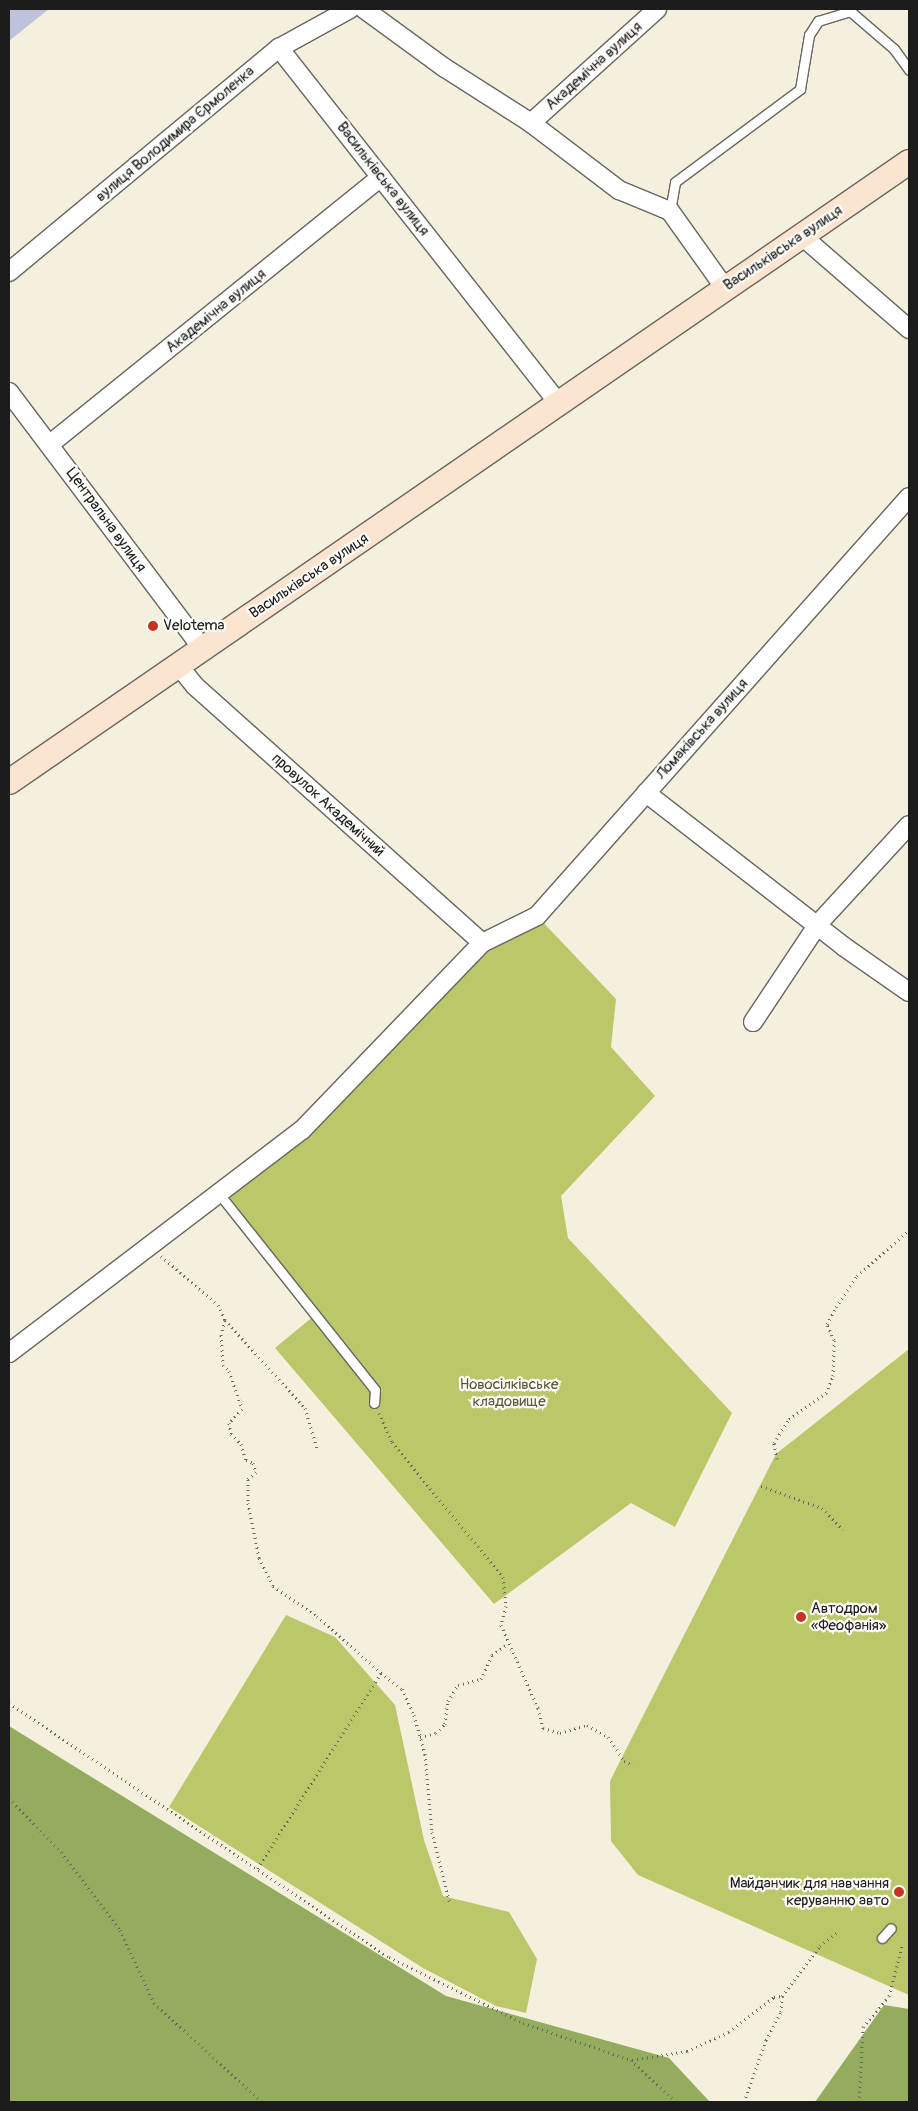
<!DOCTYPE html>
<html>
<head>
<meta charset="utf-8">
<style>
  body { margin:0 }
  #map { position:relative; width:918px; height:2111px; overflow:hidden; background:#f4f0dd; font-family:Pangolin,sans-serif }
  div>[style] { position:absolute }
  .industrial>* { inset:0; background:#bfc2dd }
  .green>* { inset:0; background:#bbc769 }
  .forest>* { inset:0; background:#94ac5d }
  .path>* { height:3px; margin-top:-1.5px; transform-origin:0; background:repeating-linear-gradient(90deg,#686660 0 1px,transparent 0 5px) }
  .roads { filter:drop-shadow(1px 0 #686660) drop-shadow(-1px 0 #686660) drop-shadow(0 1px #686660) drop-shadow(0 -1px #686660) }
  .lane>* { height:9px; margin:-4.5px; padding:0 4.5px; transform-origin:4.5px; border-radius:4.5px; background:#fff }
  .street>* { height:18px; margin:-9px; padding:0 9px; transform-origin:9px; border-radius:9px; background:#fff }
  .secondary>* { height:24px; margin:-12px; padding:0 12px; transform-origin:12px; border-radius:12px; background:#fce5d0 }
  .dots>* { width:14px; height:14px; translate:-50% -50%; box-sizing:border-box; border:2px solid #fdfcf7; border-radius:50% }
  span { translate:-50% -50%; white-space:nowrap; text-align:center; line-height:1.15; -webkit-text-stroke:4.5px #fdfcf7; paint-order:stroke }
  .street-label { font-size:15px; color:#1c1c1c }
  .poi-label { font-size:15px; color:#1c1c1c }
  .left { translate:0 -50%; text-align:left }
  .right { translate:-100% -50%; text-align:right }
  .park-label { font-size:15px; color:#545837 }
  .frame { position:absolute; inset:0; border:10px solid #1c1c1c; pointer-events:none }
</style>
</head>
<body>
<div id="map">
  <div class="industrial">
    <i style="clip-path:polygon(9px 9px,49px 9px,9px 41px)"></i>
  </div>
  <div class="green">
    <i style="clip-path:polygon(537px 916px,616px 999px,611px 1047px,655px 1096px,561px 1196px,568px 1238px,732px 1413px,675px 1527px,631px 1503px,494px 1604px,275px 1348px,315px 1315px,220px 1195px,302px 1130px,482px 943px)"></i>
    <i style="clip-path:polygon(909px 1349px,909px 1995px,638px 1875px,611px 1841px,610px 1781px,776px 1454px)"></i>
    <i style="clip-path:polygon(286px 1615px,335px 1637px,395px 1705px,424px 1840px,443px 1896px,509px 1912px,537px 1959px,526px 2013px,496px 2006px,423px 1968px,169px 1807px)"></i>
  </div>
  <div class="forest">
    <i style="clip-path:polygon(9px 1726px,446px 1996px,669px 2058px,710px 2102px,9px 2102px)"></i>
    <i style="clip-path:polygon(884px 2005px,909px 2009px,909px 2102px,815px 2102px)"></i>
  </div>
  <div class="path">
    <i style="left:161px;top:1256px;width:75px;rotate:40.7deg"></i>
    <i style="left:218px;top:1305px;width:17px;rotate:65deg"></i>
    <i style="left:225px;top:1320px;width:119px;rotate:47.7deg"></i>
    <i style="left:305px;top:1408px;width:42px;rotate:73.3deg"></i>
    <i style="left:225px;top:1320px;width:16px;rotate:105deg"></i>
    <i style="left:221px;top:1335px;width:30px;rotate:86deg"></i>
    <i style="left:223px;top:1365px;width:8px;rotate:45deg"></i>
    <i style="left:229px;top:1371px;width:40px;rotate:71.1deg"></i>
    <i style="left:242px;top:1409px;width:19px;rotate:133deg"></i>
    <i style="left:229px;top:1423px;width:11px;rotate:80deg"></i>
    <i style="left:231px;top:1434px;width:14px;rotate:45deg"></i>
    <i style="left:241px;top:1444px;width:17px;rotate:73deg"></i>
    <i style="left:246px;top:1460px;width:8px;rotate:23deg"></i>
    <i style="left:253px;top:1463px;width:9px;rotate:72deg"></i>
    <i style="left:256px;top:1472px;width:11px;rotate:139deg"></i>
    <i style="left:248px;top:1479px;width:24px;rotate:90deg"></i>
    <i style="left:248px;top:1503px;width:56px;rotate:78.7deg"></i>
    <i style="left:259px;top:1558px;width:31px;rotate:63deg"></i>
    <i style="left:273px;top:1586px;width:53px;rotate:34.3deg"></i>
    <i style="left:317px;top:1616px;width:86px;rotate:41.7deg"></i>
    <i style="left:381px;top:1673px;width:232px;rotate:122.3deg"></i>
    <i style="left:379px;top:1413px;width:32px;rotate:66deg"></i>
    <i style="left:392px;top:1442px;width:175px;rotate:50.6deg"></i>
    <i style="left:503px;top:1577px;width:29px;rotate:84deg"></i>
    <i style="left:506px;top:1606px;width:20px;rotate:105deg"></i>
    <i style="left:501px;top:1625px;width:91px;rotate:66deg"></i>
    <i style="left:538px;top:1708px;width:21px;rotate:76deg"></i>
    <i style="left:543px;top:1728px;width:18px;rotate:16deg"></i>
    <i style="left:560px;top:1733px;width:28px;rotate:-17deg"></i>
    <i style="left:587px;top:1725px;width:24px;rotate:30deg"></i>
    <i style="left:608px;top:1737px;width:29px;rotate:56deg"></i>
    <i style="left:624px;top:1761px;width:10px;rotate:24deg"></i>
    <i style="left:777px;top:1459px;width:16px;rotate:-101deg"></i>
    <i style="left:774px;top:1443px;width:28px;rotate:-58deg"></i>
    <i style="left:789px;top:1419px;width:45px;rotate:-35.1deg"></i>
    <i style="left:826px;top:1393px;width:18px;rotate:-68deg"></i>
    <i style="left:833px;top:1376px;width:36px;rotate:-88deg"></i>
    <i style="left:834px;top:1340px;width:17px;rotate:-114deg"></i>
    <i style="left:827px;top:1324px;width:19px;rotate:-62deg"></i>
    <i style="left:836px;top:1307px;width:37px;rotate:-56deg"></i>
    <i style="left:857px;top:1276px;width:69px;rotate:-41.5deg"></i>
    <i style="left:761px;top:1486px;width:65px;rotate:19.8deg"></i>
    <i style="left:822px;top:1508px;width:30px;rotate:46deg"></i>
    <i style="left:381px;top:1673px;width:26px;rotate:37deg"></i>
    <i style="left:402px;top:1689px;width:29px;rotate:65deg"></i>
    <i style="left:414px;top:1715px;width:41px;rotate:74.2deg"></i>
    <i style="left:425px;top:1754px;width:78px;rotate:84.9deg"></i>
    <i style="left:432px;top:1832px;width:74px;rotate:76deg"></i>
    <i style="left:9px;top:1703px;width:457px;rotate:33.8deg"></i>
    <i style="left:389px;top:1957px;width:149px;rotate:26.2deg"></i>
    <i style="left:523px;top:2023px;width:114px;rotate:18.9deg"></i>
    <i style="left:631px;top:2060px;width:62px;rotate:43deg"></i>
    <i style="left:420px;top:1737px;width:16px;rotate:-14deg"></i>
    <i style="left:436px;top:1733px;width:13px;rotate:-45deg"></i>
    <i style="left:445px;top:1724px;width:23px;rotate:-83deg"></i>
    <i style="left:448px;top:1701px;width:19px;rotate:-58deg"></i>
    <i style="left:458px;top:1685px;width:24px;rotate:-15deg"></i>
    <i style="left:481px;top:1679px;width:26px;rotate:-65deg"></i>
    <i style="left:492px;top:1655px;width:19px;rotate:-35deg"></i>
    <i style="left:9px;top:1798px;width:75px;rotate:46.1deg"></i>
    <i style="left:61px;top:1852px;width:98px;rotate:52.9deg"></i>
    <i style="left:120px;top:1930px;width:81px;rotate:65deg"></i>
    <i style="left:154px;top:2003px;width:147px;rotate:42.5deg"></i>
    <i style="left:632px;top:2060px;width:56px;rotate:-9.3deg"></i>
    <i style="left:687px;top:2051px;width:46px;rotate:-24.3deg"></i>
    <i style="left:729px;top:2032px;width:57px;rotate:-37.9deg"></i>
    <i style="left:774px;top:1997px;width:8px;rotate:-7deg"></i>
    <i style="left:782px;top:1996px;width:63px;rotate:-52.8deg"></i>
    <i style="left:820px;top:1946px;width:23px;rotate:-38deg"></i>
    <i style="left:744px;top:2102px;width:66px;rotate:-70.5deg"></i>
    <i style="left:766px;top:2040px;width:32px;rotate:-62deg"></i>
    <i style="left:781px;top:2012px;width:16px;rotate:-86deg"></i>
    <i style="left:859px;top:2102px;width:75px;rotate:-86.9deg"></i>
    <i style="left:863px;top:2027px;width:40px;rotate:-50deg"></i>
    <i style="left:889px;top:1996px;width:52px;rotate:-75.4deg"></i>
  </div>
  <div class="roads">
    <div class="lane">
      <i style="left:670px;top:211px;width:29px;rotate:-80deg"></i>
      <i style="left:675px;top:182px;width:156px;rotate:-36.6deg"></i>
      <i style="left:800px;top:89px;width:55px;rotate:-80.5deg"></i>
      <i style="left:809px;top:35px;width:17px;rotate:-57deg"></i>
      <i style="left:818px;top:21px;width:34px;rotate:-17deg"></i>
      <i style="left:850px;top:11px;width:58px;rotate:40.8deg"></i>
      <i style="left:894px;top:49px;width:26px;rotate:54deg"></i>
      <i style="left:220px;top:1195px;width:249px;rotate:51.5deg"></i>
      <i style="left:375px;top:1390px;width:13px;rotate:94deg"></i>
      <i style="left:882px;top:1938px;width:13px;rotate:-48deg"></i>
    </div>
    <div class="street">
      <i style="left:364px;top:9px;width:100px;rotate:36.1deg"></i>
      <i style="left:445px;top:68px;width:102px;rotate:32.6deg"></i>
      <i style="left:531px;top:123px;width:111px;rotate:37.3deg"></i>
      <i style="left:619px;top:190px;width:55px;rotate:22.4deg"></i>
      <i style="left:670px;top:211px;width:95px;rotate:54.5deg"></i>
      <i style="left:279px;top:48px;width:454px;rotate:51.8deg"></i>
      <i style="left:531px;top:123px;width:170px;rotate:-42.1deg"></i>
      <i style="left:802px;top:236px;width:142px;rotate:41deg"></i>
      <i style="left:9px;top:272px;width:351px;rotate:-39.7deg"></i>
      <i style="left:279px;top:48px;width:81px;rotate:-28.8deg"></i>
      <i style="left:9px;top:392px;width:321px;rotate:53deg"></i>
      <i style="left:50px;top:444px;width:425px;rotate:-38.9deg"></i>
      <i style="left:178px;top:665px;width:27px;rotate:51deg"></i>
      <i style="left:195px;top:686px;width:385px;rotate:41.8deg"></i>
      <i style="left:646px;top:793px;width:249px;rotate:37.8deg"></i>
      <i style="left:843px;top:946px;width:80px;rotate:34.9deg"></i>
      <i style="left:753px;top:1022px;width:118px;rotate:-56.4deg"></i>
      <i style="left:818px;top:924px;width:134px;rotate:-47.4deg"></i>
      <i style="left:9px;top:1353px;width:368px;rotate:-37.3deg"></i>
      <i style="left:302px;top:1130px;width:260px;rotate:-46.1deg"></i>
      <i style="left:482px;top:943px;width:61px;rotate:-26.1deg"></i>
      <i style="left:537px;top:916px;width:560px;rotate:-48.4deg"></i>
    </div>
    <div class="secondary">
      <i style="left:9px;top:782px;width:1093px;rotate:-34.56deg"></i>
    </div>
  </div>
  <div class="dots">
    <i style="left:153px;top:626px;background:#c8321e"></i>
    <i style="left:801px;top:1617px;background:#c8321e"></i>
    <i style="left:899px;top:1892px;background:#c8321e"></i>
  </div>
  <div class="street-label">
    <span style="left:594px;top:66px;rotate:-42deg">Академічна вулиця</span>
    <span style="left:175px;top:134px;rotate:-40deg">вулиця Володимира Єрмоленка</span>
    <span style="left:383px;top:179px;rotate:52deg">Васильківська вулиця</span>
    <span style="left:783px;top:248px;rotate:-34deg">Васильківська вулиця</span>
    <span style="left:216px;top:311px;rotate:-39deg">Академічна вулиця</span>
    <span style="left:106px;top:520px;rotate:54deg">Центральна вулиця</span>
    <span style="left:309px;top:576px;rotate:-34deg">Васильківська вулиця</span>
    <span style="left:702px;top:729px;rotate:-48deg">Ломаківська вулиця</span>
    <span style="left:328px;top:805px;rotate:42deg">провулок Академічний</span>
  </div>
  <div class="poi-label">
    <span class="left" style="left:163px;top:626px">Velotema</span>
    <span class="left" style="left:811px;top:1617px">Автодром<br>«Феофанія»</span>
    <span class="right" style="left:889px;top:1892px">Майданчик для навчання<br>керуванню авто</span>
  </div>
  <div class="park-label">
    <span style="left:509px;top:1393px">Новосілківське<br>кладовище</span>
  </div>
  <div class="frame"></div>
</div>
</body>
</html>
